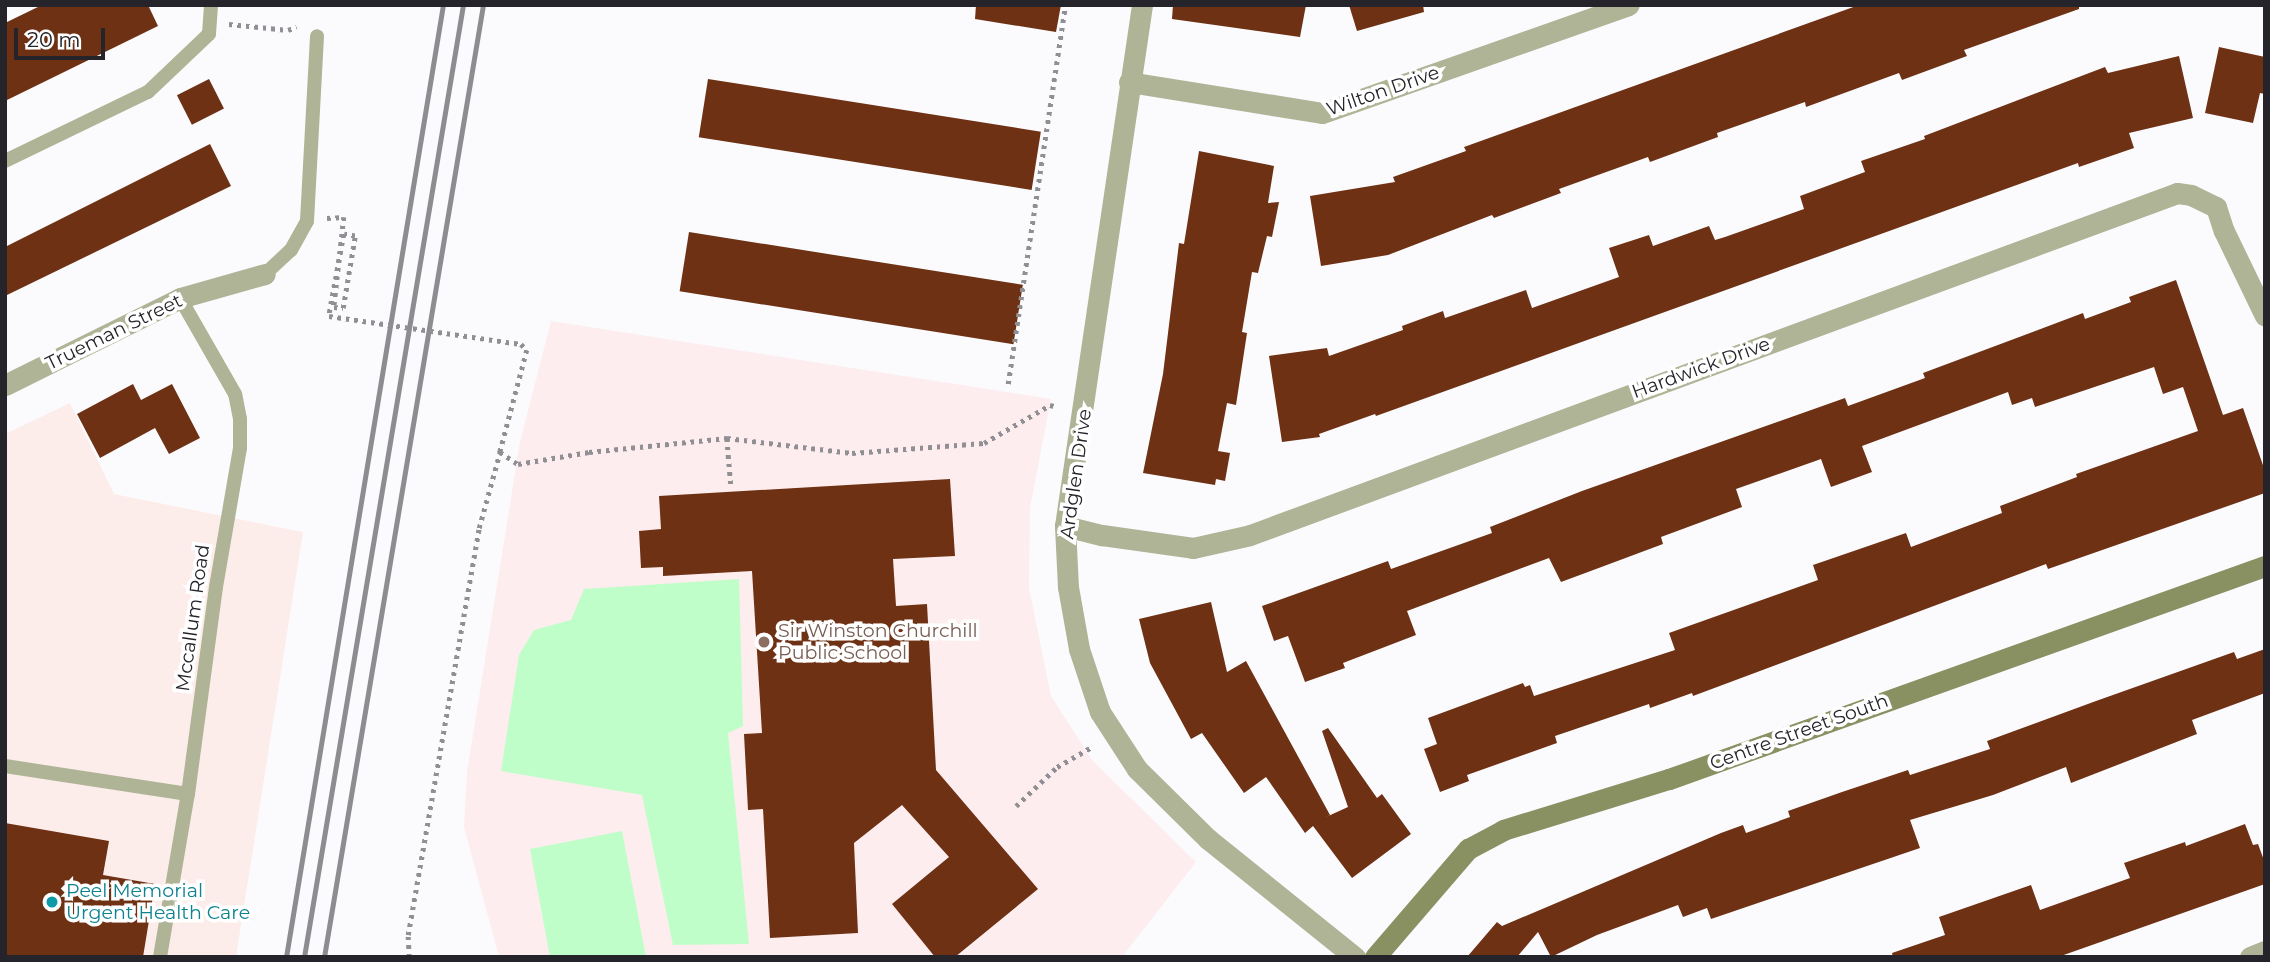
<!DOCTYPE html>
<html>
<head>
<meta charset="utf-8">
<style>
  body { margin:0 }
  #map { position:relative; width:2270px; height:962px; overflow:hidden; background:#fbfbfe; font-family:Montserrat,sans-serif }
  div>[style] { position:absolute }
  .education>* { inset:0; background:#fdedee }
  .medical>* { inset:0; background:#fdedea }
  .green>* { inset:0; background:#c0fec9 }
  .building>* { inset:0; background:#6e3114; transform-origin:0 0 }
  .path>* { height:4.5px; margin-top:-2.25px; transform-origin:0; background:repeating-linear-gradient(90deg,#909094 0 3.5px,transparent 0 8.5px) }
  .lane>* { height:14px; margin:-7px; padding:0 7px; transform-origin:7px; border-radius:7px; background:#aeb495 }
  .street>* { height:21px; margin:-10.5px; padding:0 10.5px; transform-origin:10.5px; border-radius:10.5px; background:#aeb495 }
  .secondary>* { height:21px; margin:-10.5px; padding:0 10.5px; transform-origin:10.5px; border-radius:10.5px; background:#899163 }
  .rail>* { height:5px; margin:-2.5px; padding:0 2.5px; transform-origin:2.5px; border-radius:2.5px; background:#8c8c91 }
  .path-bridge>* { height:4.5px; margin-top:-2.25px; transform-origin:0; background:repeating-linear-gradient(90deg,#909094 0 3.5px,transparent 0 8.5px) }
  .dots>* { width:19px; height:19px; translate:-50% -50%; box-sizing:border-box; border:4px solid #fff; border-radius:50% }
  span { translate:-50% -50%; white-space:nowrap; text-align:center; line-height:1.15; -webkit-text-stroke:7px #fff; paint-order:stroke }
  .street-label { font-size:19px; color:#24242a }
  .education-label { font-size:19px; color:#785e54 }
  .left { translate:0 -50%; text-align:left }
  .culture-label { font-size:19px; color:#0d838f }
  .frame { position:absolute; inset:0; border:7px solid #24242a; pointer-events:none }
  .scale { position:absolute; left:14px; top:28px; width:91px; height:32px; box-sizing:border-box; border:4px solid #24242a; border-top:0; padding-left:9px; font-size:21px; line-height:24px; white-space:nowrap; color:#24242a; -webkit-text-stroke:5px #fff; paint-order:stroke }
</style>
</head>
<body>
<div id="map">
  <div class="education">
    <i style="clip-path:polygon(551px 321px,1051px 399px,1030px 508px,1029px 588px,1051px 696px,1092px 760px,1196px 862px,1122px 957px,499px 957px,464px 827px,467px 772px,520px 442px)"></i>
  </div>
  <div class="medical">
    <i style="clip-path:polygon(70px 403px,114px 494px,303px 532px,236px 957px,5px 957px,5px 434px)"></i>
  </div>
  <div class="green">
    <i style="clip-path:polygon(739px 579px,743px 726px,728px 733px,749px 944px,673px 945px,642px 795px,501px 771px,519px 655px,534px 630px,571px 620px,584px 589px)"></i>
    <i style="clip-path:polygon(622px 831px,646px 957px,550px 957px,530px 849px)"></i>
  </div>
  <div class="building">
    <i style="clip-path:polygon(42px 5px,148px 5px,158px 26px,5px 101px,5px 23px)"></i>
    <i style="clip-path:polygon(976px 5px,1061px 5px,1056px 32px,975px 19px)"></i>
    <i style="clip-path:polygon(1173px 5px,1306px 5px,1300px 37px,1172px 19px)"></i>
    <i style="clip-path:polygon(1349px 5px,1423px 5px,1424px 12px,1357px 31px)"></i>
    <i style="clip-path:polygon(1859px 5px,2079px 5px,2079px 9px,1964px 50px,1967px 56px,1902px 80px,1899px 73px,1806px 107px,1805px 102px,1717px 133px,1718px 137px,1650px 162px,1648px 157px,1559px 189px,1561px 193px,1494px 218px,1492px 215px,1388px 255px,1321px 266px,1310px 196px,1395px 182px,1393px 177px,1466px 151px,1464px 147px)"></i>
    <i style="clip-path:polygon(2219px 47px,2265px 57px,2265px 94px,2260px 93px,2253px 123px,2205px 113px)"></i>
    <i style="clip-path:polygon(2179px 56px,2193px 118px,2129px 133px,2134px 148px,2079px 167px,2078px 163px,1376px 416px,1375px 414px,1319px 434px,1320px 437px,1282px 442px,1269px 356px,1327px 348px,1329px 356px,1403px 330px,1402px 326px,1443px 311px,1445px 318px,1526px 290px,1532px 308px,1619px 277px,1609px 248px,1649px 235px,1653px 246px,1709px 226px,1715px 240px,1725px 237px,1804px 209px,1800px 196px,1865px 172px,1861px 161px,1925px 139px,1924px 136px,2105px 67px,2108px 73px)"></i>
    <i style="left:209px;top:79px;width:33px;height:36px;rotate:63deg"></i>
    <i style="left:708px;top:79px;width:337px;height:59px;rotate:9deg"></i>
    <i style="clip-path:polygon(210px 144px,231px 186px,5px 296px,5px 247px)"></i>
    <i style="clip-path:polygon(1199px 151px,1274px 166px,1268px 203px,1279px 202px,1272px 237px,1267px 236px,1258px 273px,1252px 272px,1242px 332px,1247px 333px,1236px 405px,1227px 403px,1218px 451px,1230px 453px,1225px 481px,1216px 479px,1215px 485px,1143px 473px,1163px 374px,1179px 243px,1184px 244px)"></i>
    <i style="left:689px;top:232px;width:338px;height:60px;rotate:9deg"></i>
    <i style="clip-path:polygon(2176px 280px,2223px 415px,2243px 408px,2265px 471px,2265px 493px,2048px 569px,2046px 564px,1693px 696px,1692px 693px,1650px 708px,1649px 704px,1555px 736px,1557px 743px,1467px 775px,1469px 781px,1440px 792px,1424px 749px,1437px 744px,1428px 718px,1523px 683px,1525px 687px,1530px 685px,1534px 696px,1675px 650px,1669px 633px,1818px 580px,1813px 565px,1906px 533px,1911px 547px,2002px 513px,2000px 506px,2077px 477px,2076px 474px,2198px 431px,2183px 387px,2163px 394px,2154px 367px,2035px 407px,2032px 398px,2012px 405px,2008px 392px,1862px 446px,1872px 472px,1831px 487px,1821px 459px,1736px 489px,1742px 507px,1661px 537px,1663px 544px,1588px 572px,1561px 582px,1549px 558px,1407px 611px,1416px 635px,1343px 663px,1345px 668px,1305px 682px,1288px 636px,1274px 641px,1262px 606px,1388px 561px,1391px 569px,1492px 533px,1490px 527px,1582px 491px,1845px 398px,1848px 406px,1925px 378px,1923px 373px,2083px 313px,2085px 319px,2131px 302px,2129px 297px)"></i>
    <i style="clip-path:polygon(133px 384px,141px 400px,172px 384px,200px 438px,169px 454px,155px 428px,100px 458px,77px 414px)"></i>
    <i style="clip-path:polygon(950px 479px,955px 556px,893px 559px,896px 606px,927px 604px,936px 770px,1038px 889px,955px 957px,935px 957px,892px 904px,949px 857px,902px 805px,854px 843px,858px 933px,770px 938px,763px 809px,748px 810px,744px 734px,762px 733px,752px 571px,663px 576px,663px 567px,641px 568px,639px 531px,661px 529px,659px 496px)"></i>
    <i style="clip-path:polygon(1211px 602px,1227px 672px,1246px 661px,1330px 815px,1326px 817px,1348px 807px,1322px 731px,1328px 728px,1377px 798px,1382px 794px,1411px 834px,1352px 878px,1313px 826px,1305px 833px,1266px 777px,1244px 793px,1202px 733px,1191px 739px,1150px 663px,1139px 619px)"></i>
    <i style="clip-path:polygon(2265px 649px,2265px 693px,2192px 720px,2197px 734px,2071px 783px,2066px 767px,1993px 795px,1910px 820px,1920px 848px,1711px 919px,1707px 908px,1683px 917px,1678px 905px,1597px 935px,1551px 957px,1538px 932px,1517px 957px,1467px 957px,1497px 922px,1502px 926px,1721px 833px,1743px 825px,1746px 833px,1790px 817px,1788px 811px,1842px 792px,1908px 770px,1910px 775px,1990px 749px,1987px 741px,2096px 701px,2234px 652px,2237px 659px)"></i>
    <i style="clip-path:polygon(5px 823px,109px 841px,103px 875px,155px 884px,143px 957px,5px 957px)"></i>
    <i style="clip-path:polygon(2245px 824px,2253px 845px,2258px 844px,2265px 863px,2265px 884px,2058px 957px,1893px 957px,1892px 953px,1945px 935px,1939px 917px,2031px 885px,2040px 910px,2130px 878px,2124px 863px,2185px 842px,2186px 846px)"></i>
  </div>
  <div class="path">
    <i style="left:229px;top:24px;width:59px;rotate:5.8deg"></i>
    <i style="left:288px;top:30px;width:9px;rotate:-18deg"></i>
    <i style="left:327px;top:218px;width:17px;rotate:-3deg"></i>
    <i style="left:344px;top:217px;width:91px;rotate:96.3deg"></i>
    <i style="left:334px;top:307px;width:9px;rotate:6deg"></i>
    <i style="left:521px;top:344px;width:8px;rotate:45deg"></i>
    <i style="left:527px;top:350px;width:106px;rotate:104.8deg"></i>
    <i style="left:500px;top:452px;width:22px;rotate:34deg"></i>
    <i style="left:518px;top:464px;width:72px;rotate:-9.6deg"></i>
    <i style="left:589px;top:452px;width:139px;rotate:-5.8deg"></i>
    <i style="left:727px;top:438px;width:126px;rotate:6.8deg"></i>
    <i style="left:852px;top:453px;width:132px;rotate:-4.3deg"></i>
    <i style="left:984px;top:443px;width:76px;rotate:-29.9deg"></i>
    <i style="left:1050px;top:405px;width:8px;rotate:14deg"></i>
    <i style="left:1008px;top:384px;width:383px;rotate:-81.4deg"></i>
    <i style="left:727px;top:438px;width:48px;rotate:85.2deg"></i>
    <i style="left:1016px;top:806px;width:57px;rotate:-43.6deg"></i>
    <i style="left:1057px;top:767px;width:39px;rotate:-30deg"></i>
    <i style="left:409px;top:957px;width:22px;rotate:-93deg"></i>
    <i style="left:408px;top:935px;width:413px;rotate:-80.1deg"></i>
    <i style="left:479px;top:528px;width:79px;rotate:-74.6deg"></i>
  </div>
  <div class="lane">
    <i style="left:5px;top:161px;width:159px;rotate:-25.8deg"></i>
    <i style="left:148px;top:92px;width:84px;rotate:-43.6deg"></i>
    <i style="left:209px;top:34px;width:29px;rotate:-86deg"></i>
    <i style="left:265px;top:274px;width:35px;rotate:-43deg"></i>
    <i style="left:291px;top:250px;width:33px;rotate:-61deg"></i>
    <i style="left:307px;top:221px;width:185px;rotate:-86.9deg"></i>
    <i style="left:5px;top:766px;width:185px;rotate:8.7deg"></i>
    <i style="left:160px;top:957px;width:165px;rotate:-80.3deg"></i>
    <i style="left:188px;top:794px;width:209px;rotate:-82.3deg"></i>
    <i style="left:216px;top:587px;width:141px;rotate:-80.2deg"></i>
    <i style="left:240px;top:448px;width:29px;rotate:-90deg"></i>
    <i style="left:240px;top:419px;width:25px;rotate:-101deg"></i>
    <i style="left:235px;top:394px;width:111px;rotate:-119.8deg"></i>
  </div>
  <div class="street">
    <i style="left:1142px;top:5px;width:527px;rotate:98.41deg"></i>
    <i style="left:1065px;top:526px;width:61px;rotate:87.2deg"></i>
    <i style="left:1068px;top:587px;width:63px;rotate:79.9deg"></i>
    <i style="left:1079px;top:649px;width:66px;rotate:71.6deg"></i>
    <i style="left:1100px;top:712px;width:68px;rotate:57deg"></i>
    <i style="left:1137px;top:769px;width:100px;rotate:44.6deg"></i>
    <i style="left:1208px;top:839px;width:189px;rotate:38.8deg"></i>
    <i style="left:1129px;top:82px;width:195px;rotate:9.1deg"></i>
    <i style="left:1322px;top:113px;width:325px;rotate:-19.4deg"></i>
    <i style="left:5px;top:385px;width:195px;rotate:-26.4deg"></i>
    <i style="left:180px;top:298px;width:88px;rotate:-15.8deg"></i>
    <i style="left:1065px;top:526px;width:38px;rotate:14deg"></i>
    <i style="left:1102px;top:535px;width:92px;rotate:8.1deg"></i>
    <i style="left:1193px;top:548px;width:58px;rotate:-12.8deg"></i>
    <i style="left:1250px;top:535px;width:988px;rotate:-20.25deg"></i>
    <i style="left:2177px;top:193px;width:14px;rotate:8deg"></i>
    <i style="left:2191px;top:195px;width:28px;rotate:26deg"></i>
    <i style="left:2216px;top:207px;width:25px;rotate:72deg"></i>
    <i style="left:2224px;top:231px;width:94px;rotate:64.2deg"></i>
    <i style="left:2250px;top:957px;width:16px;rotate:-22deg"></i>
  </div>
  <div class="secondary">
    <i style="left:1375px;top:957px;width:143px;rotate:-49.3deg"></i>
    <i style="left:1468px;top:849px;width:40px;rotate:-28deg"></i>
    <i style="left:1503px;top:830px;width:174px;rotate:-17.1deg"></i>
    <i style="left:1669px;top:779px;width:633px;rotate:-19.67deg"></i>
  </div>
  <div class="rail">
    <i style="left:286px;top:957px;width:965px;rotate:-80.64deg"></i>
    <i style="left:304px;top:957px;width:965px;rotate:-80.52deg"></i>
    <i style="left:324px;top:957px;width:965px;rotate:-80.52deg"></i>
  </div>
  <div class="path-bridge">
    <i style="left:343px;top:308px;width:73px;rotate:-80.5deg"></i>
    <i style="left:355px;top:236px;width:11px;rotate:-170deg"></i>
    <i style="left:344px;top:234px;width:83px;rotate:100.4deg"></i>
    <i style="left:329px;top:316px;width:194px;rotate:8.3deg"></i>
  </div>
  <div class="dots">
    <i style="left:764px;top:642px;background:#8d6e63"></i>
    <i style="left:52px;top:902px;background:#0f9aa8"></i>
  </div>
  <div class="street-label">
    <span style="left:1383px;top:91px;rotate:-19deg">Wilton Drive</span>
    <span style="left:114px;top:332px;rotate:-26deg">Trueman Street</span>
    <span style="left:1701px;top:368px;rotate:-20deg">Hardwick Drive</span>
    <span style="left:1076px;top:474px;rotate:-82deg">Ardglen Drive</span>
    <span style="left:193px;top:618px;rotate:-82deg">Mccallum Road</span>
    <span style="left:1799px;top:732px;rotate:-20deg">Centre Street South</span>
  </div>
  <div class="education-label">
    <span class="left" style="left:778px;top:642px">Sir Winston Churchill<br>Public School</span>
  </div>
  <div class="culture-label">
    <span class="left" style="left:66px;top:902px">Peel Memorial<br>Urgent Health Care</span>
  </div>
  <div class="frame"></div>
  <div class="scale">20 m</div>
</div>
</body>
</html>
